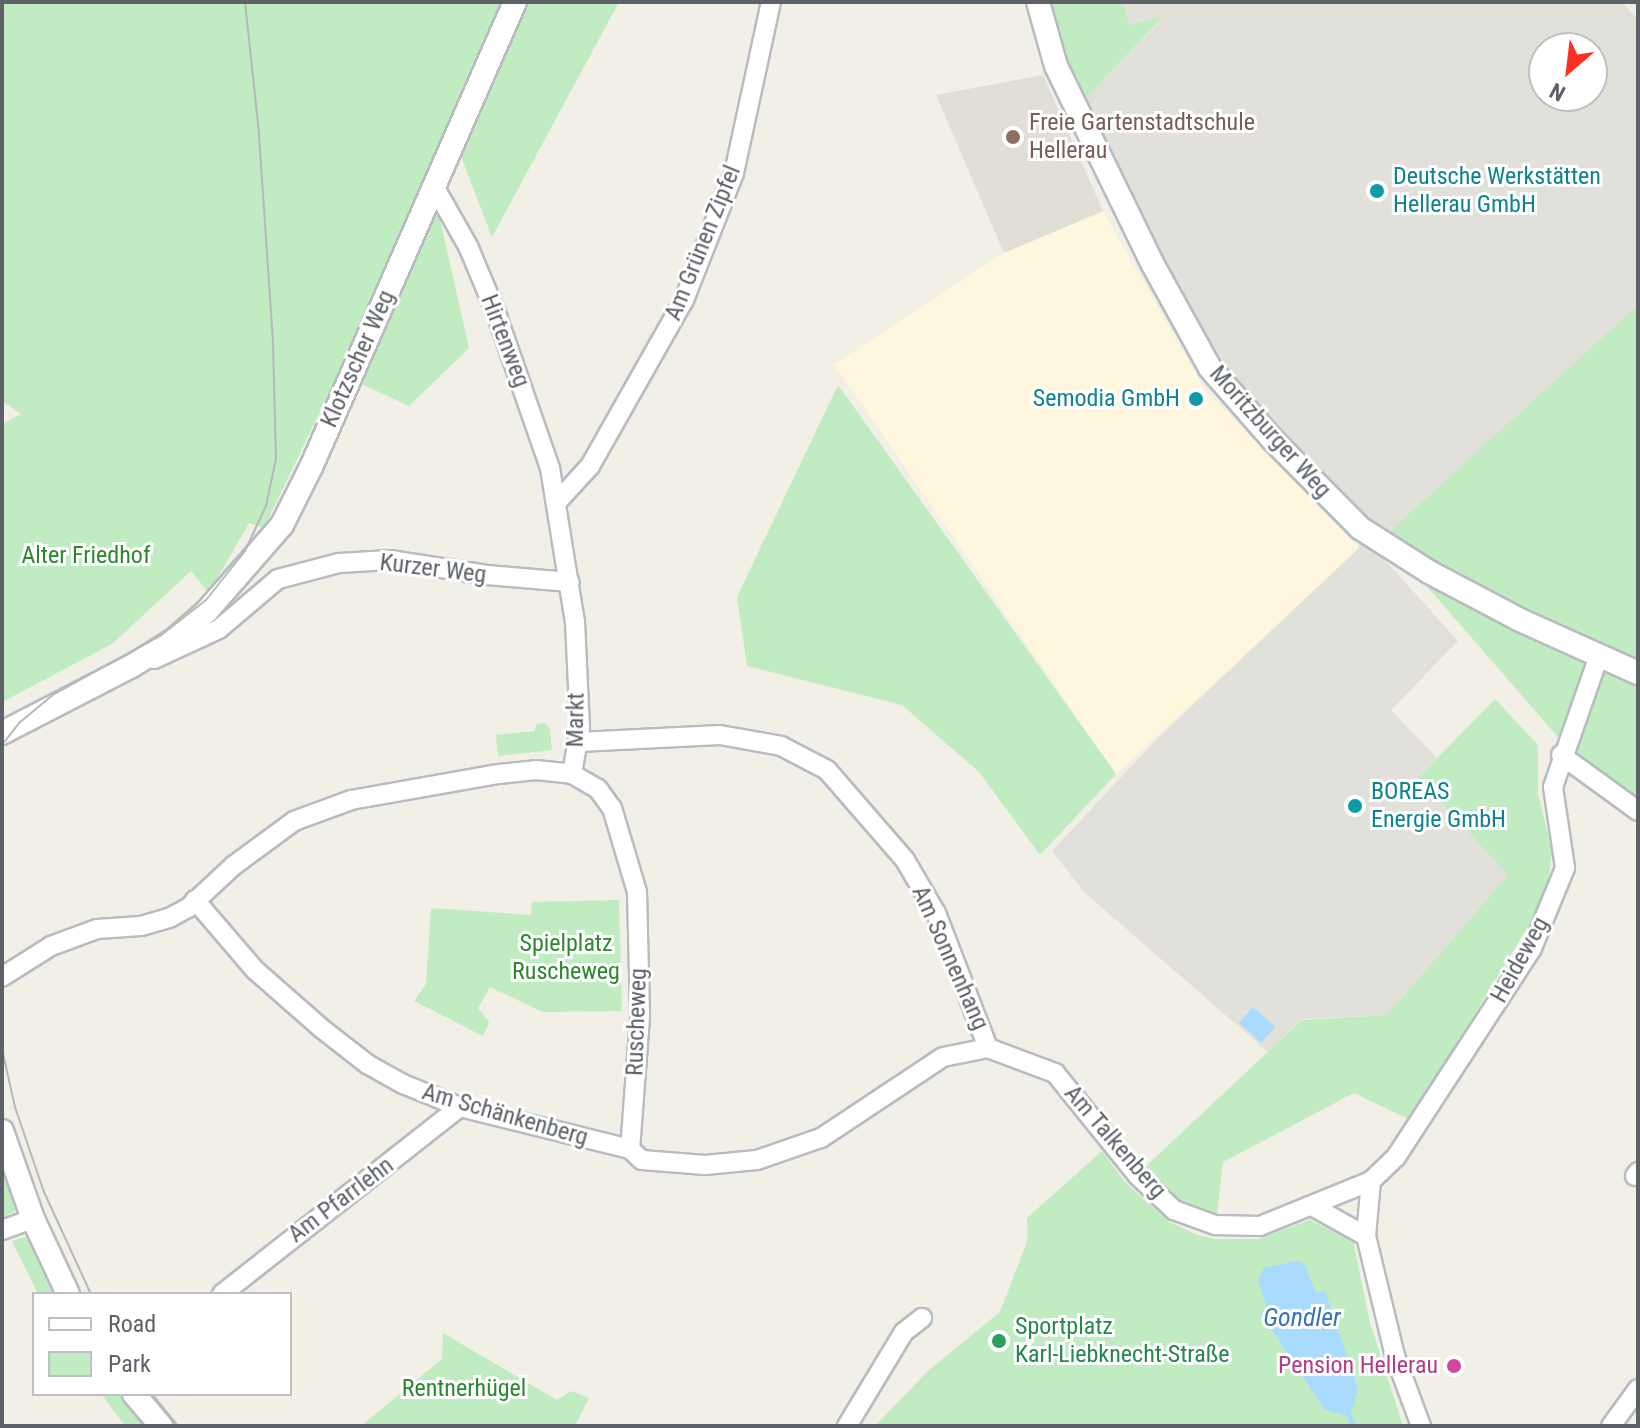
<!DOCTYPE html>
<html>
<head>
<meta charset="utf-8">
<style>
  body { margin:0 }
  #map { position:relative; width:1640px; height:1428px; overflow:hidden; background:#f1efe6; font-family:"Roboto Condensed",sans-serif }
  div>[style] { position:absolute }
  .commercial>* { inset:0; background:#fff7dd }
  .industrial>* { inset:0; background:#e2e0da }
  .education>* { inset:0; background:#e1ded5 }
  .green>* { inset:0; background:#c1ebc1 }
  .water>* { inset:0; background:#a8dbff; transform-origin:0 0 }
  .stream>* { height:5px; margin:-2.5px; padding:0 2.5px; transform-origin:2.5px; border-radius:2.5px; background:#a8dbff }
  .roads { filter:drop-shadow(2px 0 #b8bcc1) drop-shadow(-2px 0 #b8bcc1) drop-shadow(0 2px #b8bcc1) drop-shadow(0 -2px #b8bcc1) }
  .minor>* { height:18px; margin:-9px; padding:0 9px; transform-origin:9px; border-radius:9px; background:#fff }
  .tertiary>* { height:22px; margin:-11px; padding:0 11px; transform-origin:11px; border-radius:11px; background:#fff }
  .tram>* { height:2px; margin:-1px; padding:0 1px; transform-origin:1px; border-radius:1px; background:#b7b8b9 }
  .dots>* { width:22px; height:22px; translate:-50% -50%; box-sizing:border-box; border:4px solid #fff; border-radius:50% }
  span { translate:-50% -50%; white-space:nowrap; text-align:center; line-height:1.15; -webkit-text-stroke:6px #fff; paint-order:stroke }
  .education-label { font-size:24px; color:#785e54 }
  .left { translate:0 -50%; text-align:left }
  .culture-label { font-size:24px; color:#0d838f }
  .right { translate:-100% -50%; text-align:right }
  .street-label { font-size:24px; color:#5d6268 }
  .park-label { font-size:24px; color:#2d8730 }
  .leisure-label { font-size:24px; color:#27864d }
  .hotel-label { font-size:24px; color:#b23c85 }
  .water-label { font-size:26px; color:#3775b2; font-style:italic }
  .frame { position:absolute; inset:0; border:4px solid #5d6268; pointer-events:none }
  .legend { position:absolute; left:32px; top:1292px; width:260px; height:104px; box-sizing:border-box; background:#fff; border:2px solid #bec0c3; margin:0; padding:10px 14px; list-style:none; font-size:24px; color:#5d6268 }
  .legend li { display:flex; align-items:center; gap:16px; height:40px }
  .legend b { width:40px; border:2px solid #bec0c3 }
  .north { position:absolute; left:1528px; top:32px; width:80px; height:80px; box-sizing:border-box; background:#fff; border:2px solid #bec0c3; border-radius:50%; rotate:208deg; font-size:22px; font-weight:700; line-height:32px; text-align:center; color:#5d6268 }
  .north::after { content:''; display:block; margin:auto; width:28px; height:36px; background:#fa3023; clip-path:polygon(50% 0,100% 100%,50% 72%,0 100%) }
</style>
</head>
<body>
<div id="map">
  <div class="commercial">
    <i style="clip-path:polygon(1103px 211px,1205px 390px,1359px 548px,1116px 774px,834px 364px,1004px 253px)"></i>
  </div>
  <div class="industrial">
    <i style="clip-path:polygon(evenodd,1123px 2px,1622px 2px,1638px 19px,1638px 305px,1374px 548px,1458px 641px,1391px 710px,1437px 758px,1418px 778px,1508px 875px,1387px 1015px,1302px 1019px,1268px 1052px,1084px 892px,1052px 851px,1155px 741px,1359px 548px,1362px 517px,1217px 364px,1136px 215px,1081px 103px,1163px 18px,1129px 25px,1123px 2px,1544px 48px,1592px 48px,1592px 96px,1544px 96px,1544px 48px)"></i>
  </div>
  <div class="education">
    <i style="clip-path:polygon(1043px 75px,1103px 211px,1004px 253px,936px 95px)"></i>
  </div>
  <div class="green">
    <i style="clip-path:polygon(2px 2px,619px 2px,492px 237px,459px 151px,373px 301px,264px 528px,249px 523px,209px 593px,191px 571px,112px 644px,2px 702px,2px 424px,21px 414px,2px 401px)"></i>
    <i style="clip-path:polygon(1045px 2px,1123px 2px,1129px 25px,1164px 16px,1081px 103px,1060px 60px)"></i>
    <i style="clip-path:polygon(435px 197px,469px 348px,409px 406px,353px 380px)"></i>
    <i style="clip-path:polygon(1638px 305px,1638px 804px,1571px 752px,1384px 537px)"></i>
    <i style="clip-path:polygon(838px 385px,1116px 774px,1040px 855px,979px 772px,902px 705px,747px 666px,737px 597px)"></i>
    <i style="clip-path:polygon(1495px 699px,1538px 745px,1538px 794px,1552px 851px,1546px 897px,1410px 1120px,1354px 1093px,1223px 1162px,1217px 1214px,1180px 1204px,1143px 1169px,1302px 1020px,1387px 1015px,1508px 875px,1418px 778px)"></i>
    <i style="clip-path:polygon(545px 723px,550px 729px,552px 750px,498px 756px,496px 735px,534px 731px,537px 724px)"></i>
    <i style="clip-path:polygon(619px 900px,622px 1011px,543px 1012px,490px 987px,478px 1008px,489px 1022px,483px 1036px,414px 1001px,426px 984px,431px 908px,531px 915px,532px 902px)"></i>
    <i style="clip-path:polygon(evenodd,1102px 1151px,1125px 1182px,1169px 1222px,1198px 1235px,1216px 1239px,1257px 1239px,1310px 1220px,1353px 1241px,1370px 1323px,1403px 1426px,875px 1426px,928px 1371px,1000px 1312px,1028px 1239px,1027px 1218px,1102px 1151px,1324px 1291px,1358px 1388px,1324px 1409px,1260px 1312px,1324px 1291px)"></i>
    <i style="clip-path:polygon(5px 1169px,17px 1210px,3px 1217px,2px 1170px)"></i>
    <i style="clip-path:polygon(25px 1237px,33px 1241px,59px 1294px,38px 1294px,12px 1241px)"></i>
    <i style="clip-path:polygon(443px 1333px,557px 1400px,571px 1391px,589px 1398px,575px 1426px,361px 1426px,442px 1359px)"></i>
    <i style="clip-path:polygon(106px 1394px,126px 1394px,150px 1426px,125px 1426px,103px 1396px)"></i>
  </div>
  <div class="water">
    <i style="left:1253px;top:1007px;width:30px;height:21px;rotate:42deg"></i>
    <i style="clip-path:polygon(1297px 1261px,1304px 1264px,1316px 1293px,1325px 1291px,1358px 1388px,1350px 1417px,1324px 1409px,1260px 1312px,1267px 1308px,1258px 1281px,1264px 1268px)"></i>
  </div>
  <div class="stream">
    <i style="left:1350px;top:1417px;width:9px;rotate:72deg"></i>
  </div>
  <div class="roads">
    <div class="minor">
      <i style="left:435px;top:188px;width:67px;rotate:60.4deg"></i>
      <i style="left:468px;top:246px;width:73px;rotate:67.3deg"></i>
      <i style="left:496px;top:313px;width:164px;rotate:70.8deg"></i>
      <i style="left:550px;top:468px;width:156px;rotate:80.8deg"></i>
      <i style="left:575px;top:622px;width:106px;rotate:87.3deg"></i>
      <i style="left:580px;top:728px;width:47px;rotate:99.9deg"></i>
      <i style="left:557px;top:502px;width:49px;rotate:-47.5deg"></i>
      <i style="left:590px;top:466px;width:191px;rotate:-60.5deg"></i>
      <i style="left:684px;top:300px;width:136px;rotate:-68.5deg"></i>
      <i style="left:734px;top:173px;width:175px;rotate:-77.8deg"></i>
      <i style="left:154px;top:659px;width:72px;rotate:-24.8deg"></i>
      <i style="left:219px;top:629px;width:77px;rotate:-40.3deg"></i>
      <i style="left:278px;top:579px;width:63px;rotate:-14.7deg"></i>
      <i style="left:339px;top:563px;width:51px;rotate:-3.4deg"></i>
      <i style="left:390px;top:560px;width:98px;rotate:8.8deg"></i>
      <i style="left:487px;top:575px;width:83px;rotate:4.8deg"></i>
      <i style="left:579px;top:742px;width:141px;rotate:-2.8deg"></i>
      <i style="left:720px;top:735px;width:62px;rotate:10.2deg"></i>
      <i style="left:781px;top:746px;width:52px;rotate:27.6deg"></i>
      <i style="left:827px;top:770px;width:119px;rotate:49.1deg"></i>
      <i style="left:905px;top:860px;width:61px;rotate:59.7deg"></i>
      <i style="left:936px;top:913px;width:145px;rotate:68.9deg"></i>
      <i style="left:1561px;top:755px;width:95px;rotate:36deg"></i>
      <i style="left:195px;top:900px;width:92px;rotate:49.4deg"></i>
      <i style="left:255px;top:970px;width:88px;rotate:41.3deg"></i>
      <i style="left:321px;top:1028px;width:58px;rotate:38deg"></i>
      <i style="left:367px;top:1064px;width:41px;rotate:29.1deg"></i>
      <i style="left:403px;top:1084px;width:61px;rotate:22deg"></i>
      <i style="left:460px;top:1107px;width:175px;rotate:13.9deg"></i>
      <i style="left:630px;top:1149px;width:16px;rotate:43deg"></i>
      <i style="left:642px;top:1160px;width:63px;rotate:4.5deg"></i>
      <i style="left:705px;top:1165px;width:52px;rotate:-5.5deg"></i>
      <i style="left:757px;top:1160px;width:68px;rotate:-19deg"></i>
      <i style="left:821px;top:1138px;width:146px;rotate:-33.6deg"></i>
      <i style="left:943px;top:1057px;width:46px;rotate:-11.3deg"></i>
      <i style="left:988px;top:1048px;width:72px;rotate:20.5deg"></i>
      <i style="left:1055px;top:1073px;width:132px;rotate:51.1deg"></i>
      <i style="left:1138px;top:1176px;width:50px;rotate:43.4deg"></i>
      <i style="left:1174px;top:1210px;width:44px;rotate:20.1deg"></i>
      <i style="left:1215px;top:1225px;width:45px;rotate:1.3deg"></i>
      <i style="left:1260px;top:1226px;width:120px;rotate:-22.1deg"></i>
      <i style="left:1371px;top:1181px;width:35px;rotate:-44deg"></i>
      <i style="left:1396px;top:1157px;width:249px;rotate:-56.9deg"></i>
      <i style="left:1532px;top:948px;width:87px;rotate:-67.6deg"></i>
      <i style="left:1565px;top:868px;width:82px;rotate:-98.4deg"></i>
      <i style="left:1553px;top:787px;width:139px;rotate:-70.7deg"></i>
      <i style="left:2px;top:977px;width:58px;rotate:-32.3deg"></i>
      <i style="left:51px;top:946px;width:49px;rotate:-20.3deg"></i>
      <i style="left:97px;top:929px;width:44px;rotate:-3.9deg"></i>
      <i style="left:141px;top:926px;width:29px;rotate:-16deg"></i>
      <i style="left:169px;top:918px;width:21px;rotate:-28deg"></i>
      <i style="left:188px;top:908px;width:62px;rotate:-43deg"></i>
      <i style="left:233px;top:866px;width:76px;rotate:-36.4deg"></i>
      <i style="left:294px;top:821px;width:61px;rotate:-20.2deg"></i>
      <i style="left:351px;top:800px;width:150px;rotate:-10deg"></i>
      <i style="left:499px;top:774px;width:37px;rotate:-6deg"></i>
      <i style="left:536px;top:770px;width:36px;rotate:6deg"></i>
      <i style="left:572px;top:774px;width:30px;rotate:30deg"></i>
      <i style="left:598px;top:789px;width:24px;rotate:54deg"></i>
      <i style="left:612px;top:808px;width:88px;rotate:73.4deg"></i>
      <i style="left:637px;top:892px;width:125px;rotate:88.6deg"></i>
      <i style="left:640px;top:1017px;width:132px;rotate:94.3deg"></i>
      <i style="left:1635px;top:1176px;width:5px;rotate:-53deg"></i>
      <i style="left:1371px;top:1181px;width:55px;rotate:95.2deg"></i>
      <i style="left:1366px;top:1236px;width:123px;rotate:76.4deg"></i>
      <i style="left:1395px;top:1356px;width:75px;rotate:69.6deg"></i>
      <i style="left:1312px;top:1206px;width:62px;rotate:29.1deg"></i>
      <i style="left:2px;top:1230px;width:33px;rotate:-20deg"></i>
      <i style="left:222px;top:1294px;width:303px;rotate:-38.2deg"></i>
      <i style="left:847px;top:1426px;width:110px;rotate:-58.8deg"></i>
      <i style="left:904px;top:1332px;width:23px;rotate:-38deg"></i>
      <i style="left:1611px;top:1426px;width:46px;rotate:-53.9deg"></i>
    </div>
    <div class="tertiary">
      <i style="left:1038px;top:2px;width:66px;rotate:74.3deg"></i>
      <i style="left:1056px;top:66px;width:219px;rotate:64deg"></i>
      <i style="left:1152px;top:263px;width:120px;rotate:61.1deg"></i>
      <i style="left:1210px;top:368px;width:94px;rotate:48.9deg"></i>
      <i style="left:1272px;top:439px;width:125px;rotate:45.3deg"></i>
      <i style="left:1360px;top:528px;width:82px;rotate:32.5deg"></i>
      <i style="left:1429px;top:572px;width:103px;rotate:27.8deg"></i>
      <i style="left:1520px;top:620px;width:129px;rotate:24.2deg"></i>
      <i style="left:2px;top:733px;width:146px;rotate:-27.3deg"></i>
      <i style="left:132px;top:666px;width:49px;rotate:-31.8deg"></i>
      <i style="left:174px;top:640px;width:44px;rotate:-41.3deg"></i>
      <i style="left:207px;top:611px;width:114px;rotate:-48.9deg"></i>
      <i style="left:282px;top:525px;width:67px;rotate:-63.4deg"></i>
      <i style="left:312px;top:465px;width:506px;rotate:-66.33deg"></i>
      <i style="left:2px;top:1131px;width:93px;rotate:70.6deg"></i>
      <i style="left:33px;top:1219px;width:83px;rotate:65deg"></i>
      <i style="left:134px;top:1394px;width:42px;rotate:49.8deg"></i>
    </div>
  </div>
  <div class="tram">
    <i style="left:2px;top:745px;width:28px;rotate:-52deg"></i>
    <i style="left:19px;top:723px;width:45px;rotate:-39.6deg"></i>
    <i style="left:54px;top:694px;width:121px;rotate:-28.7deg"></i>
    <i style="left:160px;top:636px;width:58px;rotate:-38deg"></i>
    <i style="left:206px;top:600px;width:63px;rotate:-51.5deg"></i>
    <i style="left:245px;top:551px;width:50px;rotate:-65deg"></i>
    <i style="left:266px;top:506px;width:48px;rotate:-78deg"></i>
    <i style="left:276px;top:459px;width:118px;rotate:-91.5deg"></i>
    <i style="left:273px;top:341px;width:208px;rotate:-93.9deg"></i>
    <i style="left:259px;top:133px;width:132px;rotate:-96.1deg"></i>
    <i style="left:2px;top:1049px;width:59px;rotate:77.4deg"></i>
    <i style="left:15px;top:1107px;width:90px;rotate:71.2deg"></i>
    <i style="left:44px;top:1192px;width:112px;rotate:65.3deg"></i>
    <i style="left:152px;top:1394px;width:41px;rotate:50.9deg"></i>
  </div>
  <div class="dots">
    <i style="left:1013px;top:137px;background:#8d6e63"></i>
    <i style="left:1377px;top:191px;background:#0f9aa8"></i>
    <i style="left:1196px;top:399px;background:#0f9aa8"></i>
    <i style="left:1355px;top:806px;background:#0f9aa8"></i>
    <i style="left:999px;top:1341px;background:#2e9e5b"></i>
    <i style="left:1454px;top:1366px;background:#d1479c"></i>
  </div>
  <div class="education-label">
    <span class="left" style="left:1029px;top:137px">Freie Gartenstadtschule<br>Hellerau</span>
  </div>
  <div class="culture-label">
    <span class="left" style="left:1393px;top:191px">Deutsche Werkstätten<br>Hellerau GmbH</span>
    <span class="right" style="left:1180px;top:399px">Semodia GmbH</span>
    <span class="left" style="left:1371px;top:806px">BOREAS<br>Energie GmbH</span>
  </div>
  <div class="street-label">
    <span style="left:703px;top:243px;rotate:-68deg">Am Grünen Zipfel</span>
    <span style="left:505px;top:341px;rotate:69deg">Hirtenweg</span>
    <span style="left:358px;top:359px;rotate:-66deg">Klotzscher Weg</span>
    <span style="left:1270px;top:432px;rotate:48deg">Moritzburger Weg</span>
    <span style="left:433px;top:569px;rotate:7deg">Kurzer Weg</span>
    <span style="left:576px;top:720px;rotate:-89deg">Markt</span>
    <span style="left:950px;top:958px;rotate:66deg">Am Sonnenhang</span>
    <span style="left:1520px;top:960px;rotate:-61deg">Heideweg</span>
    <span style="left:637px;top:1022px;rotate:-88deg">Ruscheweg</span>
    <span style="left:505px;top:1115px;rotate:16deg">Am Schänkenberg</span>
    <span style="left:1115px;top:1142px;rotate:49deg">Am Talkenberg</span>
    <span style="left:341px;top:1200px;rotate:-37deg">Am Pfarrlehn</span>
  </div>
  <div class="park-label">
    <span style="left:86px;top:556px">Alter Friedhof</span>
    <span style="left:566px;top:958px">Spielplatz<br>Ruscheweg</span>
    <span style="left:464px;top:1389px">Rentnerhügel</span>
  </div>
  <div class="leisure-label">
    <span class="left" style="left:1015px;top:1341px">Sportplatz<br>Karl-Liebknecht-Straße</span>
  </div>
  <div class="hotel-label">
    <span class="right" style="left:1438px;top:1366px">Pension Hellerau</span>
  </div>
  <div class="water-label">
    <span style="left:1302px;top:1318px">Gondler</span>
  </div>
  <div class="frame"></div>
  <ul class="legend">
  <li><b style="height:10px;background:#fff"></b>Road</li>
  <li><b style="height:22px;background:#c1ebc1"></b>Park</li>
  </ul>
  <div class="north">N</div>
</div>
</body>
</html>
